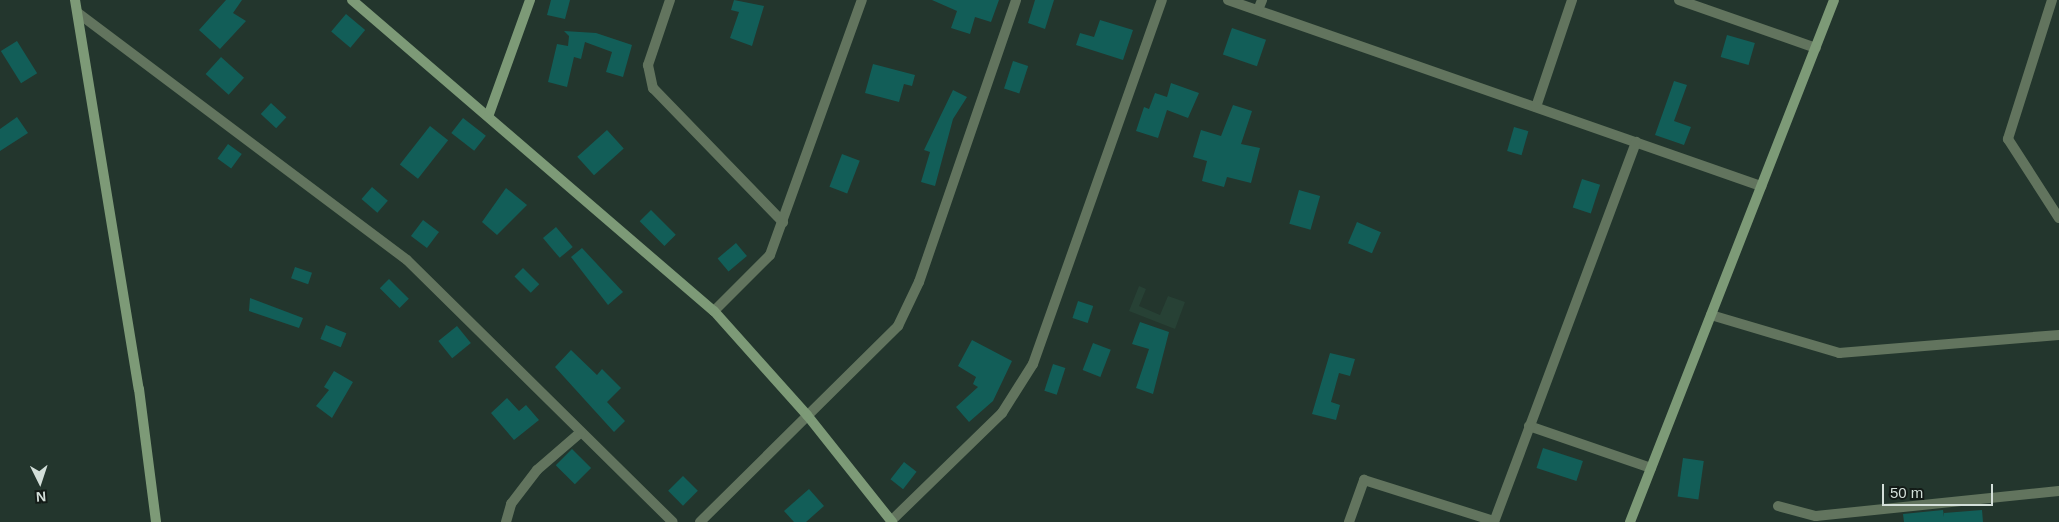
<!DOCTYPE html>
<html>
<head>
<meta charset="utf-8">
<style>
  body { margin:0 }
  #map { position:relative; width:2059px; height:522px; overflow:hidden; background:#23362d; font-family:Arial,sans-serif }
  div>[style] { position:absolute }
  .built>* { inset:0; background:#274135 }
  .building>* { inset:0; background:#125e58; transform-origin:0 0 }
  .street>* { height:10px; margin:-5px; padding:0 5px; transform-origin:5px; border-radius:5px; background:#62745e }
  .secondary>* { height:10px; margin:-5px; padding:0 5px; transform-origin:5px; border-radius:5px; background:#7d9a77 }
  span { translate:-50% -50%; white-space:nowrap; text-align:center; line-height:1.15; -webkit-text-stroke:5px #131b17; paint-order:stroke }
  .north { position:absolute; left:15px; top:457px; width:50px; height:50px; -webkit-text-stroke:4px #131b17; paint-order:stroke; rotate:176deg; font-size:14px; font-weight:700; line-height:20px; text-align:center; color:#d3dfd9 }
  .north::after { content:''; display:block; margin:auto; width:18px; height:22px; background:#d3dfd9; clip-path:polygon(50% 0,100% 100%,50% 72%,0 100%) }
  .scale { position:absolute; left:1882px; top:484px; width:111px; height:22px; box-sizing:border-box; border:2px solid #d3dfd9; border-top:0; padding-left:6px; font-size:15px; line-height:18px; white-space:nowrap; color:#d3dfd9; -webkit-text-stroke:4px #131b17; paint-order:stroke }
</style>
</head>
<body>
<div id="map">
  <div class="built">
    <i style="clip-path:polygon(1139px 286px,1146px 289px,1139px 306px,1160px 315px,1168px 296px,1185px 302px,1175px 329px,1129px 311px)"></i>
  </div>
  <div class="building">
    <i style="clip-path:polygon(226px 0,242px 0,233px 13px,246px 21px,220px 49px,199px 30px)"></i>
    <i style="clip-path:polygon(551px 0,570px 0,565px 19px,547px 15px)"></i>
    <i style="clip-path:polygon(734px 0,764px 6px,752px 46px,730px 38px,739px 12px,731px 10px)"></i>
    <i style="clip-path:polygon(932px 0,999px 0,991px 22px,975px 17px,970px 34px,951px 28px,957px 11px)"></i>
    <i style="clip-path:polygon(1035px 0,1054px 0,1045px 29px,1028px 23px)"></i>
    <i style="left:346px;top:14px;width:25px;height:23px;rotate:40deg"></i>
    <i style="clip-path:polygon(1100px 20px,1133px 30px,1123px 60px,1076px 45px,1080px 33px,1094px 37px)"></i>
    <i style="left:1232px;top:28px;width:36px;height:28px;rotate:19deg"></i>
    <i style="clip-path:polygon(564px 31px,596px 33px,632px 45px,623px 77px,606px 72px,612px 52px,585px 42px,581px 59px,574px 57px,567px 87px,548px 82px,557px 44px,568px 46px,569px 36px)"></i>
    <i style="left:1727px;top:35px;width:29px;height:23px;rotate:16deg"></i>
    <i style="left:17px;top:41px;width:38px;height:19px;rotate:58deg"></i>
    <i style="left:221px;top:57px;width:31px;height:23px;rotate:42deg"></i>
    <i style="left:1013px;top:61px;width:16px;height:29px;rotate:18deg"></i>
    <i style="clip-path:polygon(873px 64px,915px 75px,912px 86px,904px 84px,899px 102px,865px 93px)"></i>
    <i style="clip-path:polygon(1674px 81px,1687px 85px,1674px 121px,1691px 127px,1684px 145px,1655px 135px)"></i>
    <i style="clip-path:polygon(1171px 83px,1199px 93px,1188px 118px,1167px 110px,1158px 138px,1136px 131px,1144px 107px,1149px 109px,1155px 93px,1167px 97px)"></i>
    <i style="clip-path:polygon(953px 90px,967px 97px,953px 119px,935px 186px,921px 182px,930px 152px,924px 150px)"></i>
    <i style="left:271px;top:103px;width:21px;height:15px;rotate:43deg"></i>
    <i style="clip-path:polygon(1233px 105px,1252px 111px,1241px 144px,1260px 148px,1251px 183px,1227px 177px,1224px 187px,1202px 181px,1207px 161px,1193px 157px,1201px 130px,1221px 136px)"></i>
    <i style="clip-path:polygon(17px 117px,28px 133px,0 151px,0 129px)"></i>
    <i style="left:463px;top:118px;width:29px;height:19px;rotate:38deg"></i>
    <i style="left:430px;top:126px;width:23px;height:49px;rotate:38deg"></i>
    <i style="left:1514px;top:127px;width:15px;height:25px;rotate:16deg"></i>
    <i style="left:607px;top:130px;width:25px;height:40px;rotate:48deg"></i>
    <i style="left:228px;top:144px;width:17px;height:18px;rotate:36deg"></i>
    <i style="left:842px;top:154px;width:19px;height:35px;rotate:21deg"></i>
    <i style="left:1582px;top:179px;width:19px;height:30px;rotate:18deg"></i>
    <i style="left:372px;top:187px;width:21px;height:16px;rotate:41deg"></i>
    <i style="clip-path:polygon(506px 188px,527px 205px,497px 235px,482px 222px)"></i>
    <i style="left:1299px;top:190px;width:22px;height:35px;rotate:16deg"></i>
    <i style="left:651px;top:210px;width:35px;height:16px;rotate:45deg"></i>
    <i style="left:423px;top:220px;width:20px;height:20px;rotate:37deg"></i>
    <i style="left:1357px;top:222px;width:26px;height:23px;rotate:23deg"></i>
    <i style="left:556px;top:227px;width:26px;height:17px;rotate:50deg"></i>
    <i style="left:736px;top:243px;width:17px;height:24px;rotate:50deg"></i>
    <i style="clip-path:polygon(582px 248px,623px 292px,608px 305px,571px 257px)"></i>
    <i style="left:295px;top:267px;width:18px;height:12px;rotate:19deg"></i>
    <i style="left:523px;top:268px;width:23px;height:12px;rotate:45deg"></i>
    <i style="left:389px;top:279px;width:28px;height:13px;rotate:45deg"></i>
    <i style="clip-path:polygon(250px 298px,303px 318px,299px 328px,249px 311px)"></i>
    <i style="left:1078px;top:301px;width:16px;height:18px;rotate:18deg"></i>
    <i style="clip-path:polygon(1140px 322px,1169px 332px,1153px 394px,1136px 388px,1149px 349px,1132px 344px)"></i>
    <i style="left:326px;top:325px;width:22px;height:15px;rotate:22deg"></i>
    <i style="left:457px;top:326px;width:22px;height:24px;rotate:51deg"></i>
    <i style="clip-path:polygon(972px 340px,1012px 361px,993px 401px,969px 422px,956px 407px,978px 387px,973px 384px,976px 377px,958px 366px)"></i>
    <i style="left:1093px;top:343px;width:19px;height:29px;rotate:21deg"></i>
    <i style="clip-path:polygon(571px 350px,597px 375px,602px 369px,621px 388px,607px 402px,625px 421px,614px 432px,555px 367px)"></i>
    <i style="clip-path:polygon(1330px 353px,1355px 359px,1350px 376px,1339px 373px,1331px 402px,1340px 405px,1336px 420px,1312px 414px)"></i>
    <i style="left:1053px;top:364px;width:13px;height:28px;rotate:18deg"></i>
    <i style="clip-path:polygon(334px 371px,353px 382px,332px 418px,316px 406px,329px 390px,324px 387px)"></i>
    <i style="clip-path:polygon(507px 398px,519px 411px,526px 405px,539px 420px,514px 440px,491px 413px)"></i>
    <i style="left:1543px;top:448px;width:42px;height:21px;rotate:18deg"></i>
    <i style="left:572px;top:449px;width:27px;height:23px;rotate:45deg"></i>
    <i style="left:1683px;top:458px;width:21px;height:39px;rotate:8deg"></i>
    <i style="left:904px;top:462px;width:16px;height:22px;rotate:38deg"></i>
    <i style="left:683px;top:476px;width:21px;height:21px;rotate:45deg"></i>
    <i style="clip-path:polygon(809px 489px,824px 506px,806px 522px,794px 522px,784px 511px)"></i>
    <i style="clip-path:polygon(1943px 510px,1944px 517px,1944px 513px,1982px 510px,1983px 522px,1904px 522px,1903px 514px)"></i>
  </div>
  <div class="street">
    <i style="left:670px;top:0;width:69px;rotate:108.7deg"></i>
    <i style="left:648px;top:65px;width:24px;rotate:78deg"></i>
    <i style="left:653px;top:88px;width:187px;rotate:45.9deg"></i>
    <i style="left:1228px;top:0;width:565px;rotate:19.24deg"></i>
    <i style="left:1679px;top:0;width:145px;rotate:19.3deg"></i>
    <i style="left:2052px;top:0;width:146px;rotate:107.6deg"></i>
    <i style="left:2008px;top:139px;width:94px;rotate:57.2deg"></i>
    <i style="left:1258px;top:10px;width:11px;rotate:-68deg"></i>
    <i style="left:78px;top:13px;width:411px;rotate:36.9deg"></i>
    <i style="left:407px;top:260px;width:373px;rotate:44.6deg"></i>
    <i style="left:1536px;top:107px;width:113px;rotate:-71.4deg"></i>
    <i style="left:714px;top:311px;width:79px;rotate:-45deg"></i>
    <i style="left:770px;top:255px;width:271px;rotate:-70.2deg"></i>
    <i style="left:1711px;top:315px;width:134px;rotate:16.5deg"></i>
    <i style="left:1839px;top:353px;width:221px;rotate:-4.7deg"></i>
    <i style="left:1529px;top:426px;width:129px;rotate:19deg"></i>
    <i style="left:1778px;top:506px;width:39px;rotate:15deg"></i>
    <i style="left:1816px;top:516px;width:244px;rotate:-5.9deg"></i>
    <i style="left:891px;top:521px;width:155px;rotate:-44.2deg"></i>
    <i style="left:1002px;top:413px;width:58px;rotate:-57.7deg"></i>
    <i style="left:1033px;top:364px;width:386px;rotate:-70.5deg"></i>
    <i style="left:506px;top:522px;width:19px;rotate:-74deg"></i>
    <i style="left:511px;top:504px;width:43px;rotate:-52.6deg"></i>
    <i style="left:537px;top:470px;width:58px;rotate:-40.8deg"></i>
    <i style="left:700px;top:522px;width:279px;rotate:-44.7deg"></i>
    <i style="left:898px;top:326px;width:49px;rotate:-64.5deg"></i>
    <i style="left:919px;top:282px;width:298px;rotate:-71deg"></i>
    <i style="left:1349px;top:522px;width:45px;rotate:-70.3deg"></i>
    <i style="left:1364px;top:480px;width:136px;rotate:17.5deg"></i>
    <i style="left:1494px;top:522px;width:406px;rotate:-69.5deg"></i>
  </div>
  <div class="secondary">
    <i style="left:75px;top:0;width:394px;rotate:80.7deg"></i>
    <i style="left:139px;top:389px;width:134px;rotate:82.7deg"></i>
    <i style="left:352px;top:0;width:477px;rotate:40.7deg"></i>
    <i style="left:714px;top:311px;width:140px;rotate:48.2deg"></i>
    <i style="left:807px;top:415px;width:137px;rotate:51.5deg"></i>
    <i style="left:489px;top:114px;width:121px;rotate:-70.2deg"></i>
    <i style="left:1630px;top:522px;width:560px;rotate:-68.65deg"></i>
  </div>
  <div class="north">N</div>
  <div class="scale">50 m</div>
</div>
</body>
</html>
